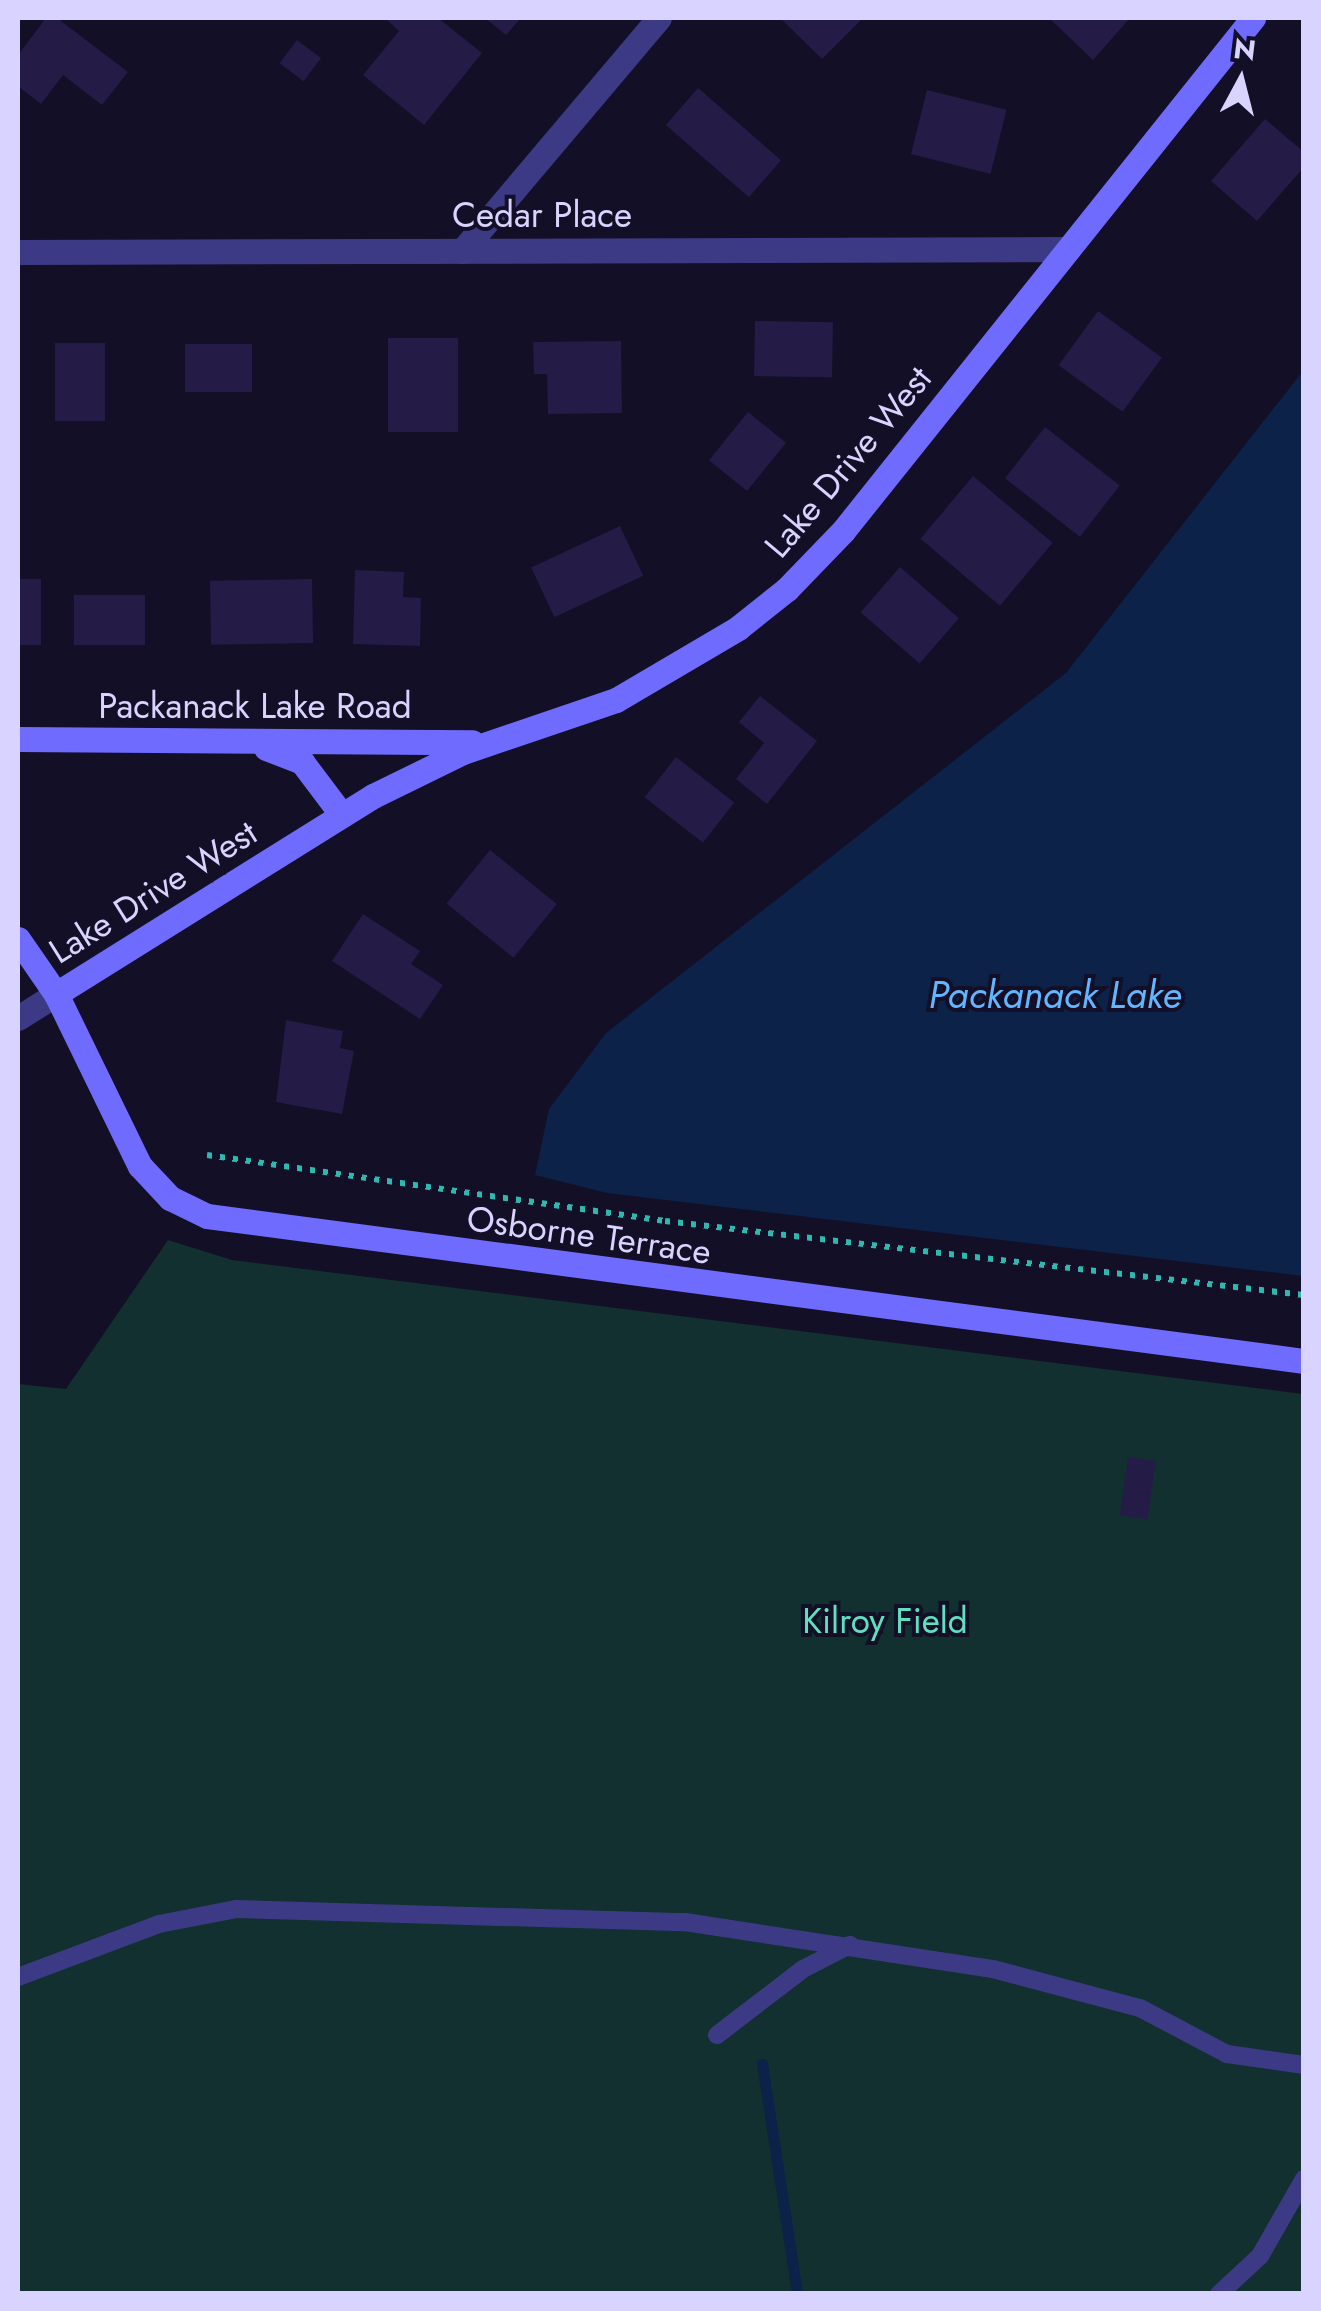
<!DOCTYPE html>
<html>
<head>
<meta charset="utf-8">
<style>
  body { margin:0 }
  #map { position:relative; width:1321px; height:2311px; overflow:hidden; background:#130f26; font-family:Jost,sans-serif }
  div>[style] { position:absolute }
  .green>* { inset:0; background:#12302f }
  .water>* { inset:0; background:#0c2248 }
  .stream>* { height:11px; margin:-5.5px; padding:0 5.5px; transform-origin:5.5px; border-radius:5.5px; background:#0c2248 }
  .building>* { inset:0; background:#241b47; transform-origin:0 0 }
  .path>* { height:6px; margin-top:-3px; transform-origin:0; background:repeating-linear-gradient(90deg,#2fb8b0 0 5px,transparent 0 13px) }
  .lane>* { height:18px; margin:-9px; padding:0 9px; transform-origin:9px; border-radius:9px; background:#3d3a85 }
  .street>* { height:25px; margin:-12.5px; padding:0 12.5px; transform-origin:12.5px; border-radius:12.5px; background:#3d3a85 }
  .secondary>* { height:25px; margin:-12.5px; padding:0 12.5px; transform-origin:12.5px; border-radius:12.5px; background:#6f6bff }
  span { translate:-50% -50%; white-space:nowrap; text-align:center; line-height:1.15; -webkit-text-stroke:8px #130f26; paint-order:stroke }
  .street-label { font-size:35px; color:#d9d4ff }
  .park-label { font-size:35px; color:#5fe0c0 }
  .water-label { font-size:38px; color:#62b6ff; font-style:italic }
  .frame { position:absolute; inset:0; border:20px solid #d9d4ff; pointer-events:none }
  .north { position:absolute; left:1191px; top:30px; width:100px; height:100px; -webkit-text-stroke:8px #130f26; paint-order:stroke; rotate:7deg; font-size:28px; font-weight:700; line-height:40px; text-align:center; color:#d9d4ff }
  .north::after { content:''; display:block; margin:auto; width:35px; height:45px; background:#d9d4ff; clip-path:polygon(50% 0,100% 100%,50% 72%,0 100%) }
</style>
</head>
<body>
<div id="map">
  <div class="green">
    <i style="clip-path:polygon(168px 1240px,232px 1260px,1303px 1394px,1303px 2293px,18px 2293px,18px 1384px,66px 1389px)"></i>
  </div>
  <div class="water">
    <i style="clip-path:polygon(1303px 371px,1303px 1276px,607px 1193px,535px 1175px,549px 1109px,606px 1033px,1066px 673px)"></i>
  </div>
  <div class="stream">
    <i style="left:762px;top:2064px;width:233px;rotate:81.3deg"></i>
  </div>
  <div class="building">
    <i style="clip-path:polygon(46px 18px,57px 18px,128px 72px,102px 105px,63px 75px,41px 104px,18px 86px,18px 55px)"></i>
    <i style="clip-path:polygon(385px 18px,438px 18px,482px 53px,424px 125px,363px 75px,399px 31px)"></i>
    <i style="clip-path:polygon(485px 18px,521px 18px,506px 35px)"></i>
    <i style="clip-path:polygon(780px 18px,863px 18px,822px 59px)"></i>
    <i style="clip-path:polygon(1049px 18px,1130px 18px,1093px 60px)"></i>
    <i style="left:297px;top:40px;width:30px;height:29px;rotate:37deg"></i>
    <i style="left:698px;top:88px;width:110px;height:49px;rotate:41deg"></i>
    <i style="left:927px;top:90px;width:82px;height:66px;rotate:14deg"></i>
    <i style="clip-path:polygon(1265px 119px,1304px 152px,1304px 167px,1257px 221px,1211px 181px)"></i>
    <i style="left:1098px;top:311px;width:79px;height:67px;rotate:36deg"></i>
    <i style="left:755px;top:321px;width:78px;height:55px;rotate:1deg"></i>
    <i style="left:388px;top:338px;width:70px;height:94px"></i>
    <i style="clip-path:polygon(621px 341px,622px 413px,548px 414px,547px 374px,534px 374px,533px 342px)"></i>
    <i style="left:55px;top:343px;width:50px;height:78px"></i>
    <i style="left:252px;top:344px;width:48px;height:67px;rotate:90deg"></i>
    <i style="left:748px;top:412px;width:49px;height:62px;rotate:39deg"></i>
    <i style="left:1045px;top:427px;width:95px;height:65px;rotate:38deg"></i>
    <i style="left:973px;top:476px;width:104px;height:82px;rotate:40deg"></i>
    <i style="left:620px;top:526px;width:55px;height:98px;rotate:65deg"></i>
    <i style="left:900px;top:567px;width:78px;height:60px;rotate:41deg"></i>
    <i style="clip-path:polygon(355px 570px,404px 572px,403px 597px,421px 598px,420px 646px,353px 644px)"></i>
    <i style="left:18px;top:579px;width:23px;height:66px"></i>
    <i style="left:312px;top:579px;width:64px;height:102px;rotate:89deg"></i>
    <i style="left:74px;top:595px;width:71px;height:50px"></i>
    <i style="clip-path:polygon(760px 696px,817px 741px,767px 804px,736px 779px,764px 743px,739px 722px)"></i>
    <i style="left:676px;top:757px;width:74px;height:51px;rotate:38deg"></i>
    <i style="left:490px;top:850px;width:86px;height:69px;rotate:39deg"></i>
    <i style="clip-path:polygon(363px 914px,420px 951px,411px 964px,443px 985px,420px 1019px,332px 961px)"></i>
    <i style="clip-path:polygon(286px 1020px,343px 1031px,340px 1048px,354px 1051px,342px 1114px,276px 1102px)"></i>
    <i style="left:1128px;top:1457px;width:28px;height:59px;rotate:8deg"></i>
  </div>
  <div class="path">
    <i style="left:207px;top:1155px;width:463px;rotate:8.2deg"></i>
    <i style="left:665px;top:1221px;width:643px;rotate:6.61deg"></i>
  </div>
  <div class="lane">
    <i style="left:18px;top:1977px;width:151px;rotate:-20.6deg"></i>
    <i style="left:159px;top:1924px;width:78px;rotate:-11deg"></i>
    <i style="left:236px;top:1909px;width:449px;rotate:1.7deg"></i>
    <i style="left:685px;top:1922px;width:312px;rotate:8.7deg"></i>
    <i style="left:993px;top:1969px;width:152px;rotate:14.9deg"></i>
    <i style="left:1140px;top:2008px;width:98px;rotate:27.9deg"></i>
    <i style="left:1227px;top:2054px;width:78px;rotate:8.1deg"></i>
    <i style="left:717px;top:2035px;width:108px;rotate:-37.5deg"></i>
    <i style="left:803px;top:1969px;width:53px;rotate:-27.1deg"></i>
    <i style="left:1219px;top:2294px;width:56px;rotate:-42.8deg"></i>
    <i style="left:1260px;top:2256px;width:89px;rotate:-60.3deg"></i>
  </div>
  <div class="street">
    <i style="left:462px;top:251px;width:305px;rotate:-49.8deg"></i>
    <i style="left:18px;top:252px;width:1050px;rotate:-0.16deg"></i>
    <i style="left:18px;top:1018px;width:45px;rotate:-32.3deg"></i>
  </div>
  <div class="secondary">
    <i style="left:18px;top:739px;width:454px;rotate:0.4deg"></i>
    <i style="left:266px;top:748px;width:39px;rotate:21deg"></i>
    <i style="left:302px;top:762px;width:66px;rotate:53deg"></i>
    <i style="left:18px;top:939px;width:67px;rotate:55.4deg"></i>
    <i style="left:56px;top:994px;width:191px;rotate:64deg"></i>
    <i style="left:140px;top:1166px;width:44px;rotate:46.8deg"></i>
    <i style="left:170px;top:1198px;width:41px;rotate:25.9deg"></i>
    <i style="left:207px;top:1216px;width:1107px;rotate:7.53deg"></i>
    <i style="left:56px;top:994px;width:374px;rotate:-32deg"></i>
    <i style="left:373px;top:796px;width:100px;rotate:-26.1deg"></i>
    <i style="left:463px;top:752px;width:162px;rotate:-18.8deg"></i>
    <i style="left:616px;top:700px;width:142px;rotate:-30.5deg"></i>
    <i style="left:738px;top:628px;width:63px;rotate:-38.5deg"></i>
    <i style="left:787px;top:589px;width:81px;rotate:-46deg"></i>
    <i style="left:843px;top:531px;width:657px;rotate:-51.37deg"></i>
  </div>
  <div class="street-label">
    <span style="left:542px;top:215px">Cedar Place</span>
    <span style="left:848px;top:462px;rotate:-50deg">Lake Drive West</span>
    <span style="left:255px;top:706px">Packanack Lake Road</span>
    <span style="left:153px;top:892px;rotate:-32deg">Lake Drive West</span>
    <span style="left:589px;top:1235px;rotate:8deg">Osborne Terrace</span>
  </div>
  <div class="park-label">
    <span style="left:885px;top:1621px">Kilroy Field</span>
  </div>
  <div class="water-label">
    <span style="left:1055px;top:995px">Packanack Lake</span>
  </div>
  <div class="frame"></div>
  <div class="north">N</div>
</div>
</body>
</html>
